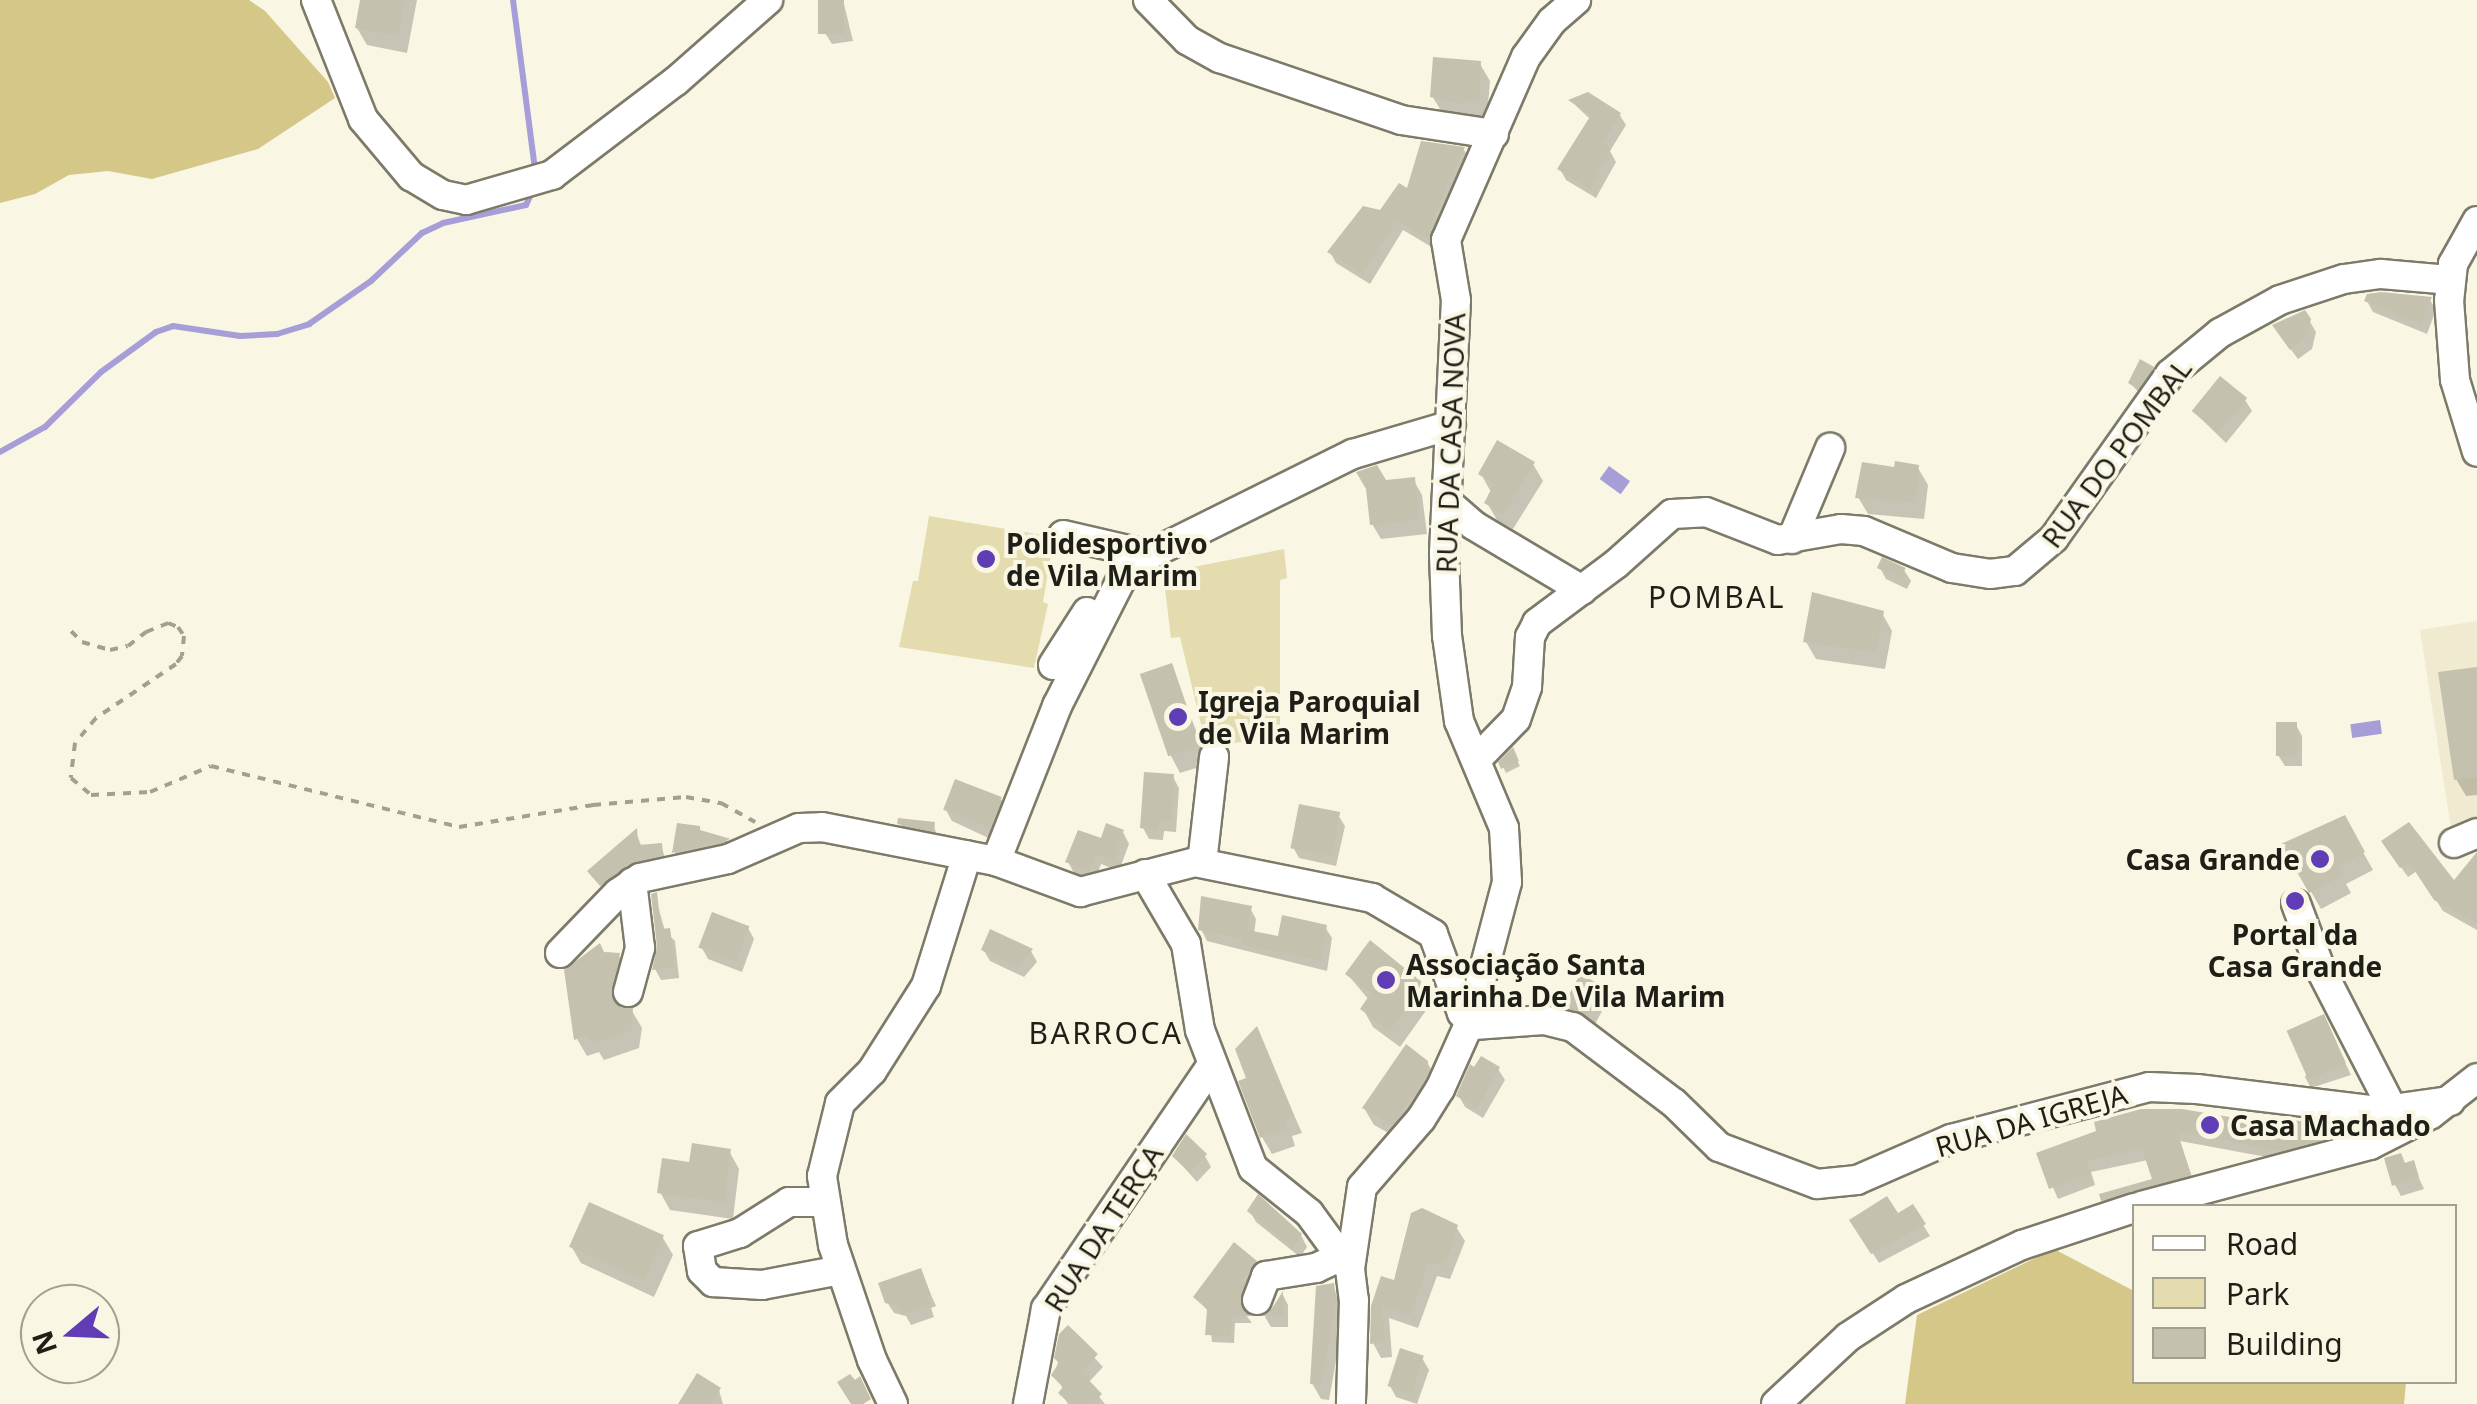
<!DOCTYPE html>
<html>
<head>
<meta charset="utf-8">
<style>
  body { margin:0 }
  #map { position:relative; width:2477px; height:1404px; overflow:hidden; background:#f9f6e3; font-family:"Noto Sans",sans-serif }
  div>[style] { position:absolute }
  .built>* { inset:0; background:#f0ebd0 }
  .green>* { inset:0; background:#e4dcae }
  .forest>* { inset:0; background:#d4c787 }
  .water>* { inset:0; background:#a79ed8; transform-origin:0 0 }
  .shadow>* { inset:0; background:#0003 }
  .stream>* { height:6px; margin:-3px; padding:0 3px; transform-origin:3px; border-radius:3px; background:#a79ed8 }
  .building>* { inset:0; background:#c4c1af; transform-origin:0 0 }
  .path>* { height:4px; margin-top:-2px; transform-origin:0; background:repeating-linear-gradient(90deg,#a2a091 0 8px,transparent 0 16px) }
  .roads { filter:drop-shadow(2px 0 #7d7a69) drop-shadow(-2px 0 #7d7a69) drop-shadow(0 2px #7d7a69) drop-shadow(0 -2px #7d7a69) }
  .minor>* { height:28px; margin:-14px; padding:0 14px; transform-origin:14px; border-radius:14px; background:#fff }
  .dots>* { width:28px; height:28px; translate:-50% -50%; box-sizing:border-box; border:5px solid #f9f6e3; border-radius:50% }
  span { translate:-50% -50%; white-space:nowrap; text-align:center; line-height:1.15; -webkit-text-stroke:8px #f9f6e3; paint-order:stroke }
  .street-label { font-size:28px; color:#1f1e17 }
  .poi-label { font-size:28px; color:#1f1e17; font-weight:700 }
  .left { translate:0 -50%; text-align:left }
  .right { translate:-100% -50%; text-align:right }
  .neighbourhood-label { font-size:30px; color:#1f1e17; letter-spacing:2.5px }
  .legend { position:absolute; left:2132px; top:1204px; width:325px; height:180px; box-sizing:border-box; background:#f9f6e3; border:2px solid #a2a091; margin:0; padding:12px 18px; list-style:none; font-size:30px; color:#1f1e17 }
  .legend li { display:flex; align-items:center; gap:20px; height:50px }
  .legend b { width:50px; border:2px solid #a2a091 }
  .north { position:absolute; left:20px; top:1284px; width:100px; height:100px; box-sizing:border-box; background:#f9f6e3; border:2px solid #a2a091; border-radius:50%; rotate:251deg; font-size:28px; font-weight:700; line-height:40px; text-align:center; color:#1f1e17 }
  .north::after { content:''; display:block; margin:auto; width:35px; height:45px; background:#603db5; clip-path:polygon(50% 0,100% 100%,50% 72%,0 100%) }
</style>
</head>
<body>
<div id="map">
  <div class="built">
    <i style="clip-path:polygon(2477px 621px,2477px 819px,2452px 835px,2420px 630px)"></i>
  </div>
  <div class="green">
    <i style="clip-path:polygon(929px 516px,1054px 537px,1043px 602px,1048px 604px,1034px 668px,899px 647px,913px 581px,918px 581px)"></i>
    <i style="clip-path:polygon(1284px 549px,1287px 578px,1280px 580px,1280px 739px,1206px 745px,1180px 637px,1171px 638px,1163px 573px)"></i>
  </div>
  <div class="forest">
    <i style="clip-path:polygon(0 0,249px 0,265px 11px,328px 82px,335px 98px,258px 149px,152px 179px,108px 171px,69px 175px,35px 194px,0 203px)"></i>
    <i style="clip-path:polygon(2054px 1249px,2134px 1291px,2134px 1382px,2406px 1382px,2404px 1404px,1905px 1404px,1917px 1315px)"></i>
  </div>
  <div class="water">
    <i style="left:1609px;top:466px;width:26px;height:16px;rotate:36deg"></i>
    <i style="left:2380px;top:720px;width:14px;height:30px;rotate:82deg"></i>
  </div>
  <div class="shadow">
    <i style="clip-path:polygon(362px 0,417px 0,407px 53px,367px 45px,357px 28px)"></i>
    <i style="clip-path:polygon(843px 0,853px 41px,832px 44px,825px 33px)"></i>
    <i style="clip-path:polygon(1480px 64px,1490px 81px,1487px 117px,1473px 116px,1473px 120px,1443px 114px,1432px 96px)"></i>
    <i style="clip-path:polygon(1572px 102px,1619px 114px,1626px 125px,1610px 151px,1616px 162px,1596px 198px,1566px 180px,1560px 169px,1591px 120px)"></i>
    <i style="clip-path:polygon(1464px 150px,1470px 160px,1435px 249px,1403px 230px,1370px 284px,1336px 263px,1330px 252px)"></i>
    <i style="clip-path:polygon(2430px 300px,2436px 310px,2427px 334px,2373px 312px,2367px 301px)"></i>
    <i style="clip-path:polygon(2309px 320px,2316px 332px,2312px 349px,2298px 359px,2281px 336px)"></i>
    <i style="clip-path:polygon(2152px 369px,2158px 379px,2145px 399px,2130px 383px)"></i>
    <i style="clip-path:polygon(2245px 400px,2252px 411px,2226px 443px,2194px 412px)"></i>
    <i style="clip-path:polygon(1533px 464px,1543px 481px,1513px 529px,1497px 520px,1487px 503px,1491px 492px,1481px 474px)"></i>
    <i style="clip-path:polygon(1918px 468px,1928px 485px,1924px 519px,1868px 514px,1858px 497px,1896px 470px)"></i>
    <i style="clip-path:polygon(1413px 479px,1422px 495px,1427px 534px,1381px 539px,1372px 524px,1385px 483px)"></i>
    <i style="clip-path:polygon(1880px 568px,1904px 570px,1911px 581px,1907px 589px,1886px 579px)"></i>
    <i style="clip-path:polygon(1882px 613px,1892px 631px,1885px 669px,1816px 659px,1806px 642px)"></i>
    <i style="clip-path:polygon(1171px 666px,1209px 764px,1180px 773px,1170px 754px)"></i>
    <i style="clip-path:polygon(2477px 669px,2477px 795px,2466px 796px,2456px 779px)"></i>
    <i style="clip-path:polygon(2296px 725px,2302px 736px,2302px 766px,2285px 766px,2278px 755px)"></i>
    <i style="clip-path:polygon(1512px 751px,1520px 766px,1506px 773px,1501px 763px)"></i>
    <i style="clip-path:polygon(1173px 777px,1179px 788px,1176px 832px,1164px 831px,1163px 840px,1149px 839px,1143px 828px)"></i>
    <i style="clip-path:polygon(1001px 799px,1007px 810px,995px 841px,952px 821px,946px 810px)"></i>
    <i style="clip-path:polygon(1338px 815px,1345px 826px,1336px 866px,1299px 858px,1293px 847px)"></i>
    <i style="clip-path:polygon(2344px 818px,2373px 870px,2346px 884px,2351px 893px,2321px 909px,2284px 845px)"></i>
    <i style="clip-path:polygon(900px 823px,933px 824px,939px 841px,906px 835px)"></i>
    <i style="clip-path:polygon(679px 826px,729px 841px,733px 848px,680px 861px,675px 853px)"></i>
    <i style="clip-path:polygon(636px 832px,642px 848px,661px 846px,668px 866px,608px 896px,590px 871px)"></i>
    <i style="clip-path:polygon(1123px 832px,1129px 844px,1119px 871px,1101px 864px,1095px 881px,1074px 873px,1068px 862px)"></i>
    <i style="clip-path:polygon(2391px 853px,2454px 884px,2477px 855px,2477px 930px,2443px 911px,2417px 871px,2408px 877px)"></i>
    <i style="clip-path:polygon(655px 895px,665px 931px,675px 941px,679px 978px,661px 980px,655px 969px,660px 947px)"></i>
    <i style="clip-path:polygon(1250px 908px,1256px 919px,1254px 934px,1280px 939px,1325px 927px,1332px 938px,1327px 971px,1207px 941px,1201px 929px)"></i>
    <i style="clip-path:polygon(748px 928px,754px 939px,742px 972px,708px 959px,702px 948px)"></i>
    <i style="clip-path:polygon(983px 949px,1031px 951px,1037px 962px,1024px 977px,990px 961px)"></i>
    <i style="clip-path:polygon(610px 952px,614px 958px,619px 956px,629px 973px,620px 1011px,632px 1011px,642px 1028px,639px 1048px,604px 1060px,599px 1052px,587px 1056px,577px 1039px,604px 954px)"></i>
    <i style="clip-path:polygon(1348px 975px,1422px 985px,1432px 1002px,1400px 1047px,1373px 1027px,1363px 1009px,1369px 1000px)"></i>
    <i style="clip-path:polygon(1602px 989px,1608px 1000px,1594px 1026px,1571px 1017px,1565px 1006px)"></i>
    <i style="clip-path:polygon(2329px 1028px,2351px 1075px,2311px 1088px,2305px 1077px)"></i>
    <i style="clip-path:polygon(1257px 1031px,1302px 1133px,1292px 1136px,1295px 1146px,1272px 1154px,1262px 1137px,1249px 1080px)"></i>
    <i style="clip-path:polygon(1427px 1062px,1437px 1080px,1403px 1141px,1374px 1125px,1364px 1108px)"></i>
    <i style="clip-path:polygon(1498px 1069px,1505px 1080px,1483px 1118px,1465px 1107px,1459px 1096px)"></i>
    <i style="clip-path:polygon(2097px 1124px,2333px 1127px,2340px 1138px,2338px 1148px,2288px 1161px,2180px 1141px,2195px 1186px,2109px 1210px,2103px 1200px,2155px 1181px,2148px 1160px,2091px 1172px,2095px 1185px,2058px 1199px,2039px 1155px,2099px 1132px)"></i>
    <i style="clip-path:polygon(729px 1151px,739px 1169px,733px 1219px,670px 1210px,660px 1192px,691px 1165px)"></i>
    <i style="clip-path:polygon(1174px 1156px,1205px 1156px,1211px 1167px,1197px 1182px)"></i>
    <i style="clip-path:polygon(2412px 1163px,2424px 1189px,2401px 1196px,2395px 1185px,2406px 1165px)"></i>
    <i style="clip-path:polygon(1912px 1207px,1930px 1236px,1879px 1263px,1859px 1232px)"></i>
    <i style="clip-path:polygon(1250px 1211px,1301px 1235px,1307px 1247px,1300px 1257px,1256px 1222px)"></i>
    <i style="clip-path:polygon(1456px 1227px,1465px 1241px,1450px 1279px,1437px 1276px,1418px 1328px,1389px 1318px,1392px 1357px,1381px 1358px,1373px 1343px,1374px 1306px)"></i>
    <i style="clip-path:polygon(663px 1238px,673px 1255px,654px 1297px,581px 1263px,571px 1246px)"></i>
    <i style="clip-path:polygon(1255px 1263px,1259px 1270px,1245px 1288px,1243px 1311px,1252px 1323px,1235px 1323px,1234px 1343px,1212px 1342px,1209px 1312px,1196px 1298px)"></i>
    <i style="clip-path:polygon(920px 1271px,936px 1306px,931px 1308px,934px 1317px,911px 1325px,906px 1316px,894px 1313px,887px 1302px)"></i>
    <i style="clip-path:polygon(1333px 1285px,1344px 1317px,1329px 1400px,1321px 1399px,1312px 1383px)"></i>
    <i style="clip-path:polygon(1283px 1295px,1288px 1305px,1288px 1327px,1271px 1327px,1265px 1317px)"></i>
    <i style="clip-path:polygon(1068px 1329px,1103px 1367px,1088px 1383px,1105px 1404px,1068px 1404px,1061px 1393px,1064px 1390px,1054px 1375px)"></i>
    <i style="clip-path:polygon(1422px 1358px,1429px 1370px,1417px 1404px,1396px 1397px,1390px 1386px)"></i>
    <i style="clip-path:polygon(719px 1390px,723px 1404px,683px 1404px)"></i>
  </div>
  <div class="stream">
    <i style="left:513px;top:0;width:171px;rotate:82.6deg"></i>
    <i style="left:0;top:452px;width:51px;rotate:-29.1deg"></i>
    <i style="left:45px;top:427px;width:78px;rotate:-44.5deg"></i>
    <i style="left:101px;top:372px;width:68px;rotate:-36deg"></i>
    <i style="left:156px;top:332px;width:18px;rotate:-19deg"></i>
    <i style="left:173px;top:326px;width:68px;rotate:8.5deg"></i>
    <i style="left:240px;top:336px;width:37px;rotate:-3deg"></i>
    <i style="left:277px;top:334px;width:34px;rotate:-17deg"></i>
    <i style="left:309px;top:324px;width:75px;rotate:-34.7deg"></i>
    <i style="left:371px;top:281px;width:70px;rotate:-43.3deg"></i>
    <i style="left:422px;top:233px;width:23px;rotate:-25deg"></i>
    <i style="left:443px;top:223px;width:85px;rotate:-12.2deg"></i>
    <i style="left:526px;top:205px;width:19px;rotate:-65deg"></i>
  </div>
  <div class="building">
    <i style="clip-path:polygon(360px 0,405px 0,398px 36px,355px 28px)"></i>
    <i style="left:818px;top:0;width:26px;height:34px"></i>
    <i style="clip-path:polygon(1433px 57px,1481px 61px,1479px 101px,1464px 100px,1464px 104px,1430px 97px)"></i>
    <i style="clip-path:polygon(1588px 92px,1621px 113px,1602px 143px,1611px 149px,1590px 189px,1557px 169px,1591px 115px,1568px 100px)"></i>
    <i style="clip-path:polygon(1421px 141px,1465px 147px,1433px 219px,1429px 240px,1396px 221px,1363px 274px,1327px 252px,1363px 206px,1380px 210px,1399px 183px,1407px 188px)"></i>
    <i style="clip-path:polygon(2381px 292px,2432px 297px,2421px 324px,2364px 301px,2367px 294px)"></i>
    <i style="clip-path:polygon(2305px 310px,2311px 319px,2306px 338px,2290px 350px,2272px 325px)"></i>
    <i style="clip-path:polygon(2140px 359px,2154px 367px,2138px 389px,2128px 383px)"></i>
    <i style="left:2220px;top:376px;width:35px;height:45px;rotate:39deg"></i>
    <i style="clip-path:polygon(1497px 440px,1535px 462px,1503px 514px,1484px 503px,1494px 484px,1478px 474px)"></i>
    <i style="clip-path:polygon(1895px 461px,1919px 465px,1915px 502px,1855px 498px,1862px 462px,1894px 467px)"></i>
    <i style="clip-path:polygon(1377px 465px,1386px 480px,1415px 477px,1419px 519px,1370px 525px,1366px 489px,1356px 472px)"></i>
    <i style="left:1882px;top:557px;width:26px;height:12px;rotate:25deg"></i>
    <i style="clip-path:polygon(1812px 592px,1884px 611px,1876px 652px,1803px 642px)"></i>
    <i style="left:1172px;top:663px;width:87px;height:34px;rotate:71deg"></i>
    <i style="clip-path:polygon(2477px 667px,2477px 777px,2454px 780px,2438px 672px)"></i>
    <i style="left:2276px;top:722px;width:21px;height:34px"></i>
    <i style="clip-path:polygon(1513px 747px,1519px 761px,1501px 769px,1498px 762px)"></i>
    <i style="clip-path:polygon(1144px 772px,1174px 774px,1171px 821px,1159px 820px,1158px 830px,1140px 828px)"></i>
    <i style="left:955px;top:779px;width:50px;height:33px;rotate:21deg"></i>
    <i style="left:1299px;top:804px;width:42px;height:45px;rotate:11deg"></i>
    <i style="clip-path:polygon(2345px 815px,2365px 852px,2338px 866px,2343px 875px,2309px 893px,2281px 844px)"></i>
    <i style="clip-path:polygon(898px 818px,935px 822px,934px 831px,897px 824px)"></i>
    <i style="clip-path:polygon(2409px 822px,2454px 880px,2477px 852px,2477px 924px,2434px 900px,2409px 862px,2400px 868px,2381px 841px)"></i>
    <i style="clip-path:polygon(677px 823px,700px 826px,700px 830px,731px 839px,672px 853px)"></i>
    <i style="clip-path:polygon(1106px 823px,1124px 830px,1113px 861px,1095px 854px,1089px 871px,1065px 862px,1078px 830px,1101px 838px)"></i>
    <i style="clip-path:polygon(637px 828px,638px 845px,662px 843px,663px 855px,631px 863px,600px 886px,587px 871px)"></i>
    <i style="clip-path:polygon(657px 892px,661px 929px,670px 928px,675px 967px,652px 970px,657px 947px,651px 894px)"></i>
    <i style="clip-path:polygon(1201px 896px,1252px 906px,1247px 930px,1278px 936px,1282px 915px,1327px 925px,1321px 961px,1241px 944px,1242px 939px,1198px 930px)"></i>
    <i style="left:712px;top:912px;width:40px;height:38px;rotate:21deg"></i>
    <i style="clip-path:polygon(990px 929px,1033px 949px,1018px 967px,981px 950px)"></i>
    <i style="clip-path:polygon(1370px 940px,1423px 983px,1390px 1031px,1360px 1009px,1371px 993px,1345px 974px)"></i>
    <i style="clip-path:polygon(600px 943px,604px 952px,620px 953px,611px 997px,622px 1008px,633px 1008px,631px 1031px,592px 1044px,588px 1035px,574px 1040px,564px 970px)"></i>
    <i style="left:1580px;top:974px;width:27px;height:37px;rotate:28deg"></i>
    <i style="left:2324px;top:1014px;width:54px;height:41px;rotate:66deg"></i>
    <i style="clip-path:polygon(1257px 1026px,1294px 1115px,1284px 1119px,1287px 1128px,1260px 1138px,1238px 1081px,1246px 1078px,1235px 1049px)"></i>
    <i style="clip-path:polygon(1406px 1044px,1428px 1061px,1428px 1073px,1393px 1125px,1362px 1108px)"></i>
    <i style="clip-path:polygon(1481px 1056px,1500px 1067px,1477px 1108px,1456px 1096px,1470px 1064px,1474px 1067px)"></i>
    <i style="clip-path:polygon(2141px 1109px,2182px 1109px,2289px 1127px,2290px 1120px,2335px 1124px,2333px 1137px,2281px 1151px,2177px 1131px,2191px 1175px,2101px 1201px,2099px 1194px,2152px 1179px,2142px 1149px,2086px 1161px,2091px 1174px,2049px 1189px,2036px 1153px,2096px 1131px,2094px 1122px)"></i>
    <i style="clip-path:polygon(1186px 1134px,1207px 1154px,1190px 1173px,1172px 1156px)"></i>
    <i style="clip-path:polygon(692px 1143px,731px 1149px,724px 1202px,657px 1193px,662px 1158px,689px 1162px)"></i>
    <i style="clip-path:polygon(2401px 1153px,2405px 1163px,2414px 1160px,2419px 1177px,2392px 1186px,2384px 1158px)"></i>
    <i style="clip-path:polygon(1258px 1194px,1302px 1234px,1293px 1248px,1247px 1211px)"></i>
    <i style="clip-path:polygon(1887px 1196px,1898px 1213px,1913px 1204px,1926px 1224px,1871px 1254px,1849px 1220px)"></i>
    <i style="left:589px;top:1202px;width:82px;height:49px;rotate:24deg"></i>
    <i style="clip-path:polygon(1422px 1208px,1458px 1225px,1450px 1251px,1442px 1266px,1429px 1262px,1410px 1315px,1382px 1306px,1385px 1342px,1370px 1344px,1371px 1306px,1381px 1276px,1394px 1280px,1411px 1213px)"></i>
    <i style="clip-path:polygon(1234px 1242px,1257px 1261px,1239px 1283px,1245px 1283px,1240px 1304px,1251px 1316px,1232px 1316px,1231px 1336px,1205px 1335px,1207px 1309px,1193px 1297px)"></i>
    <i style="clip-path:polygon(921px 1268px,931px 1295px,927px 1297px,930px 1305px,902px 1315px,899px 1306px,885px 1303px,878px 1283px)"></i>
    <i style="clip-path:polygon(1334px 1283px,1336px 1300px,1321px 1385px,1310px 1384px,1316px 1286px)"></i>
    <i style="clip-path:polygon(1283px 1291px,1283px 1316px,1262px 1316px,1269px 1313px)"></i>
    <i style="clip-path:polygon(1068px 1325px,1098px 1354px,1081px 1372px,1102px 1394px,1092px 1404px,1070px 1404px,1058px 1393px,1063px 1387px,1051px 1375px,1059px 1363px,1054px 1358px,1059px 1334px)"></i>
    <i style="left:1400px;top:1348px;width:25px;height:40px;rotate:18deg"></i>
    <i style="clip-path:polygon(697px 1373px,721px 1388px,711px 1404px,678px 1404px)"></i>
    <i style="clip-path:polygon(850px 1374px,855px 1380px,860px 1376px,871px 1399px,863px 1404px,851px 1404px,837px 1382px)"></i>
  </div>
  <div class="path">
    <i style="left:71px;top:631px;width:16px;rotate:45deg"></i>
    <i style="left:82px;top:642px;width:29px;rotate:16deg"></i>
    <i style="left:110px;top:650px;width:18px;rotate:-13deg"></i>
    <i style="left:128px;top:646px;width:23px;rotate:-38deg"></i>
    <i style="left:146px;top:632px;width:24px;rotate:-22deg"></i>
    <i style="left:168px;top:623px;width:11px;rotate:22deg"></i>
    <i style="left:178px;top:627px;width:11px;rotate:56deg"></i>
    <i style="left:184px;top:636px;width:20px;rotate:96deg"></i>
    <i style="left:182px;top:656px;width:10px;rotate:127deg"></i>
    <i style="left:176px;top:664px;width:97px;rotate:146deg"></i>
    <i style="left:96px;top:718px;width:33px;rotate:130deg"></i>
    <i style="left:75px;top:743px;width:35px;rotate:97deg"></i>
    <i style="left:71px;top:778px;width:26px;rotate:40deg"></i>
    <i style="left:91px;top:795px;width:59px;rotate:-2.9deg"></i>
    <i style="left:150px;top:792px;width:66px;rotate:-23.1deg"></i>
    <i style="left:211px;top:766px;width:255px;rotate:13.8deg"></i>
    <i style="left:459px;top:827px;width:136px;rotate:-9.3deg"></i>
    <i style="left:593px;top:805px;width:93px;rotate:-4.9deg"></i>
    <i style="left:686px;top:797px;width:36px;rotate:10deg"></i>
    <i style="left:721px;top:803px;width:39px;rotate:29deg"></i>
  </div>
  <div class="roads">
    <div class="minor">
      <i style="left:316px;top:0;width:128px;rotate:68.4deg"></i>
      <i style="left:363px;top:119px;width:75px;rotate:49.9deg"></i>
      <i style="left:411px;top:176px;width:37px;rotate:31deg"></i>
      <i style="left:443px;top:195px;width:24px;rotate:12deg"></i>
      <i style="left:466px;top:200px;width:90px;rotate:-16.2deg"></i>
      <i style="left:552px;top:175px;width:156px;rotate:-37.2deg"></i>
      <i style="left:676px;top:81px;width:123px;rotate:-41.4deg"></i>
      <i style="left:1148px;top:0;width:56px;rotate:45.7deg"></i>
      <i style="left:1187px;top:40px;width:38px;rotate:29deg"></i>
      <i style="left:1220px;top:58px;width:191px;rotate:18.9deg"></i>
      <i style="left:1401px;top:120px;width:94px;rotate:8.6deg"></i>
      <i style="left:2477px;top:221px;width:49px;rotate:119.2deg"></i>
      <i style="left:2453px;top:264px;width:36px;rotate:96deg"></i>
      <i style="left:2449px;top:300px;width:80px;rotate:85.7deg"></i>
      <i style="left:2455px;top:380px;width:75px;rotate:73deg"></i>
      <i style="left:1447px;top:502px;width:35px;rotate:41deg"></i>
      <i style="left:1473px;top:525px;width:127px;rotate:30.8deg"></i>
      <i style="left:1063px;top:535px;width:84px;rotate:13deg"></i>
      <i style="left:1792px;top:539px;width:99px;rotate:-67.3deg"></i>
      <i style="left:1053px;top:665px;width:63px;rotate:-57.3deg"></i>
      <i style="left:1476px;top:760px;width:57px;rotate:-45.7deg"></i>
      <i style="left:1516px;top:719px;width:34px;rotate:-71deg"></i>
      <i style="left:1527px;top:687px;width:50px;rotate:-86.6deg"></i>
      <i style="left:1530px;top:637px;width:16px;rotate:-63deg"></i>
      <i style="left:1537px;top:623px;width:99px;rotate:-36.8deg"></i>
      <i style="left:1616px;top:564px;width:75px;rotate:-41.8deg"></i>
      <i style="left:1672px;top:514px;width:34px;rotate:-3deg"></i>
      <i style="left:1706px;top:512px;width:77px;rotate:21.3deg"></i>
      <i style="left:1778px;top:540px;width:64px;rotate:-9.9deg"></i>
      <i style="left:1841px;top:529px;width:23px;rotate:5deg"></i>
      <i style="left:1864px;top:531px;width:95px;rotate:22.8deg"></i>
      <i style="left:1952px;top:568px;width:38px;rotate:9deg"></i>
      <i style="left:1990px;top:574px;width:25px;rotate:-7deg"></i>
      <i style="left:2015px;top:571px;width:51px;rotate:-40.2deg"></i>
      <i style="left:2054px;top:538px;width:201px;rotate:-54.7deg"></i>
      <i style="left:2170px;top:374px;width:65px;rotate:-39.4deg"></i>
      <i style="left:2220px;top:333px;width:68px;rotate:-28.8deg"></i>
      <i style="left:2280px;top:300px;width:67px;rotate:-18.2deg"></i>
      <i style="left:2344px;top:279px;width:37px;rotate:-8deg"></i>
      <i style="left:2381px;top:274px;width:68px;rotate:5deg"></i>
      <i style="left:2454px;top:843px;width:25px;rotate:-23deg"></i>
      <i style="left:996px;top:861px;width:167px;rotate:-68.5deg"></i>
      <i style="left:1057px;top:706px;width:141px;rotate:-63.1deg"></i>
      <i style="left:1121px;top:580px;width:25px;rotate:-50deg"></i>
      <i style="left:1137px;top:561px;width:241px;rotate:-26.4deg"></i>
      <i style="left:1353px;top:454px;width:102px;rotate:-16.5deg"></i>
      <i style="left:1202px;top:863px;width:107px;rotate:-83.5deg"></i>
      <i style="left:1145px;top:874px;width:81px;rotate:59.6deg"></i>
      <i style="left:1186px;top:944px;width:87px;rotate:80.8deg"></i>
      <i style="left:1200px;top:1030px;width:148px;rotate:69deg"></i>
      <i style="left:1253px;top:1168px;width:72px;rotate:38.8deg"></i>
      <i style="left:1309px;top:1213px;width:69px;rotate:53.8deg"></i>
      <i style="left:1350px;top:1269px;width:31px;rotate:83deg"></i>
      <i style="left:1354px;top:1300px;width:104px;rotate:91.7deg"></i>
      <i style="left:2296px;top:904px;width:71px;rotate:69.3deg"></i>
      <i style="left:2321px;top:970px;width:160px;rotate:62.8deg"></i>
      <i style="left:560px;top:953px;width:83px;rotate:-46deg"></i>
      <i style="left:618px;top:893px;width:27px;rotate:-34deg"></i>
      <i style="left:640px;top:878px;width:90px;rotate:-12.2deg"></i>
      <i style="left:728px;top:859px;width:77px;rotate:-23.6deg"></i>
      <i style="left:799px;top:828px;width:23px;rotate:-2deg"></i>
      <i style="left:822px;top:827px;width:177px;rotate:11.1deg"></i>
      <i style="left:996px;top:861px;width:90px;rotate:20.3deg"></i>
      <i style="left:1080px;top:892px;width:119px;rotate:-14.6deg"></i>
      <i style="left:1195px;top:862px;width:181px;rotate:11.5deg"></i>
      <i style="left:1372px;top:898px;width:71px;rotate:30.5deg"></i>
      <i style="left:1433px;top:934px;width:84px;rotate:69.8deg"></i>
      <i style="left:1462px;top:1013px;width:17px;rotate:45deg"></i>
      <i style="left:1474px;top:1025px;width:70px;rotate:-4.1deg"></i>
      <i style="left:1544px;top:1020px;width:30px;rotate:14deg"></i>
      <i style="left:1573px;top:1027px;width:126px;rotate:37deg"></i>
      <i style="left:1674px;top:1103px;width:63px;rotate:44.4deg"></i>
      <i style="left:1719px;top:1147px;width:105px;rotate:20.7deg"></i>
      <i style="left:1817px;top:1184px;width:40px;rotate:-5.7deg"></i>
      <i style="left:1857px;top:1180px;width:103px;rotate:-23.6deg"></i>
      <i style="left:1951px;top:1139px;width:205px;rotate:-14.7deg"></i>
      <i style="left:2149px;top:1087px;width:48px;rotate:2.4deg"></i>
      <i style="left:2197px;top:1089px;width:182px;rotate:6.9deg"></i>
      <i style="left:2378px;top:1111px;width:73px;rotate:-7.9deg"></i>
      <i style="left:628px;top:992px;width:46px;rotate:-74.7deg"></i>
      <i style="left:640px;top:948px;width:66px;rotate:-96.9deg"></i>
      <i style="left:824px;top:1202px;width:35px;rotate:180deg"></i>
      <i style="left:789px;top:1202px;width:58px;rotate:147.7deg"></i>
      <i style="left:740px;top:1233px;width:44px;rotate:162.8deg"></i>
      <i style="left:698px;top:1246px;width:25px;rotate:81deg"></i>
      <i style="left:702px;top:1271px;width:16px;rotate:45deg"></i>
      <i style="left:713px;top:1282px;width:49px;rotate:3.5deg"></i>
      <i style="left:762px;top:1285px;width:80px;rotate:-10.8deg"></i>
      <i style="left:2141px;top:1206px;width:237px;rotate:-14.9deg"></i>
      <i style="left:2370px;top:1145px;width:68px;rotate:-26.9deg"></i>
      <i style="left:2431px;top:1114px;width:58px;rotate:-38deg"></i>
      <i style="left:1350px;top:1269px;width:83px;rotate:-81.7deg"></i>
      <i style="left:1362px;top:1187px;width:90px;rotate:-49.1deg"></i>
      <i style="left:1421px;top:1119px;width:36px;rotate:-58deg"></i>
      <i style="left:1440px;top:1089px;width:73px;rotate:-65.9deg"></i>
      <i style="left:1470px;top:1022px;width:145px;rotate:-75.2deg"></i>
      <i style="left:1507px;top:882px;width:54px;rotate:-93.2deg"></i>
      <i style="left:1504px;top:828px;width:116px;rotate:-112.8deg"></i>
      <i style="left:1459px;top:721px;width:86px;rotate:-98deg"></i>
      <i style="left:1447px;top:636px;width:83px;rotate:-92.1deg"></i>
      <i style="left:1444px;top:553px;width:253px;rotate:-87.3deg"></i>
      <i style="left:1456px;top:300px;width:61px;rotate:-99.5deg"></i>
      <i style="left:1446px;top:240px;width:200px;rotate:-66.4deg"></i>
      <i style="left:1526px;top:57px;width:44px;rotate:-54.2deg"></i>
      <i style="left:1552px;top:21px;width:32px;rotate:-41deg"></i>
      <i style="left:1257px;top:1300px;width:26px;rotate:-69deg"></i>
      <i style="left:1266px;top:1276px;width:51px;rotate:-9.1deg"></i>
      <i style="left:1316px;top:1268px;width:29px;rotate:-25deg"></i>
      <i style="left:893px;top:1404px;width:49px;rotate:-115.5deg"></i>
      <i style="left:872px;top:1360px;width:121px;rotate:-108.7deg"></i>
      <i style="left:833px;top:1245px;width:70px;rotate:-99.1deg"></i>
      <i style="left:822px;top:1176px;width:75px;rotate:-76.1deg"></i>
      <i style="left:840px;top:1103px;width:45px;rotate:-45deg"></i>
      <i style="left:872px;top:1071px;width:101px;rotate:-57.6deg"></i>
      <i style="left:926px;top:986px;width:137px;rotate:-72.6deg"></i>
      <i style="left:1028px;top:1404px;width:97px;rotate:-79.3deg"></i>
      <i style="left:1046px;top:1309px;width:295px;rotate:-55.8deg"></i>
      <i style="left:1776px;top:1404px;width:98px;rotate:-42.9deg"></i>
      <i style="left:1848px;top:1337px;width:69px;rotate:-33.2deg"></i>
      <i style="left:1906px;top:1299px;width:128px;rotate:-25deg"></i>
      <i style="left:2022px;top:1245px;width:118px;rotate:-18.3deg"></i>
    </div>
  </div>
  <div class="dots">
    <i style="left:986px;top:559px;background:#603db5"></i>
    <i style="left:1178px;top:717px;background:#603db5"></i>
    <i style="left:2320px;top:859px;background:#603db5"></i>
    <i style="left:2295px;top:901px;background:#603db5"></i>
    <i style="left:1386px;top:980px;background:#603db5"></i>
    <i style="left:2210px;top:1125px;background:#603db5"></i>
  </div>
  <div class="street-label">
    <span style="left:1450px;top:443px;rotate:-88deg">RUA DA CASA NOVA</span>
    <span style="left:2116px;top:453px;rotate:-53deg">RUA DO POMBAL</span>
    <span style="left:2031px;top:1120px;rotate:-16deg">RUA DA IGREJA</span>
    <span style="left:1103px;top:1228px;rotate:-57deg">RUA DA TERÇA</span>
  </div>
  <div class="poi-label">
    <span class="left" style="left:1006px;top:559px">Polidesportivo<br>de Vila Marim</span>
    <span class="left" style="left:1198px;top:717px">Igreja Paroquial<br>de Vila Marim</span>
    <span class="right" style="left:2300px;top:859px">Casa Grande</span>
    <span style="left:2295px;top:950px">Portal da<br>Casa Grande</span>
    <span class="left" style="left:1406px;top:980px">Associação Santa<br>Marinha De Vila Marim</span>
    <span class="left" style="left:2230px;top:1125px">Casa Machado</span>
  </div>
  <div class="neighbourhood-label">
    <span style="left:1717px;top:597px">POMBAL</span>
    <span style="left:1106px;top:1033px">BARROCA</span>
  </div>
  <ul class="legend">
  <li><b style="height:12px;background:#fff"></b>Road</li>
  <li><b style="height:28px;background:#e4dcae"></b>Park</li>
  <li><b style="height:28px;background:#c4c1af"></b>Building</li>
  </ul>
  <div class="north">N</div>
</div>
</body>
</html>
